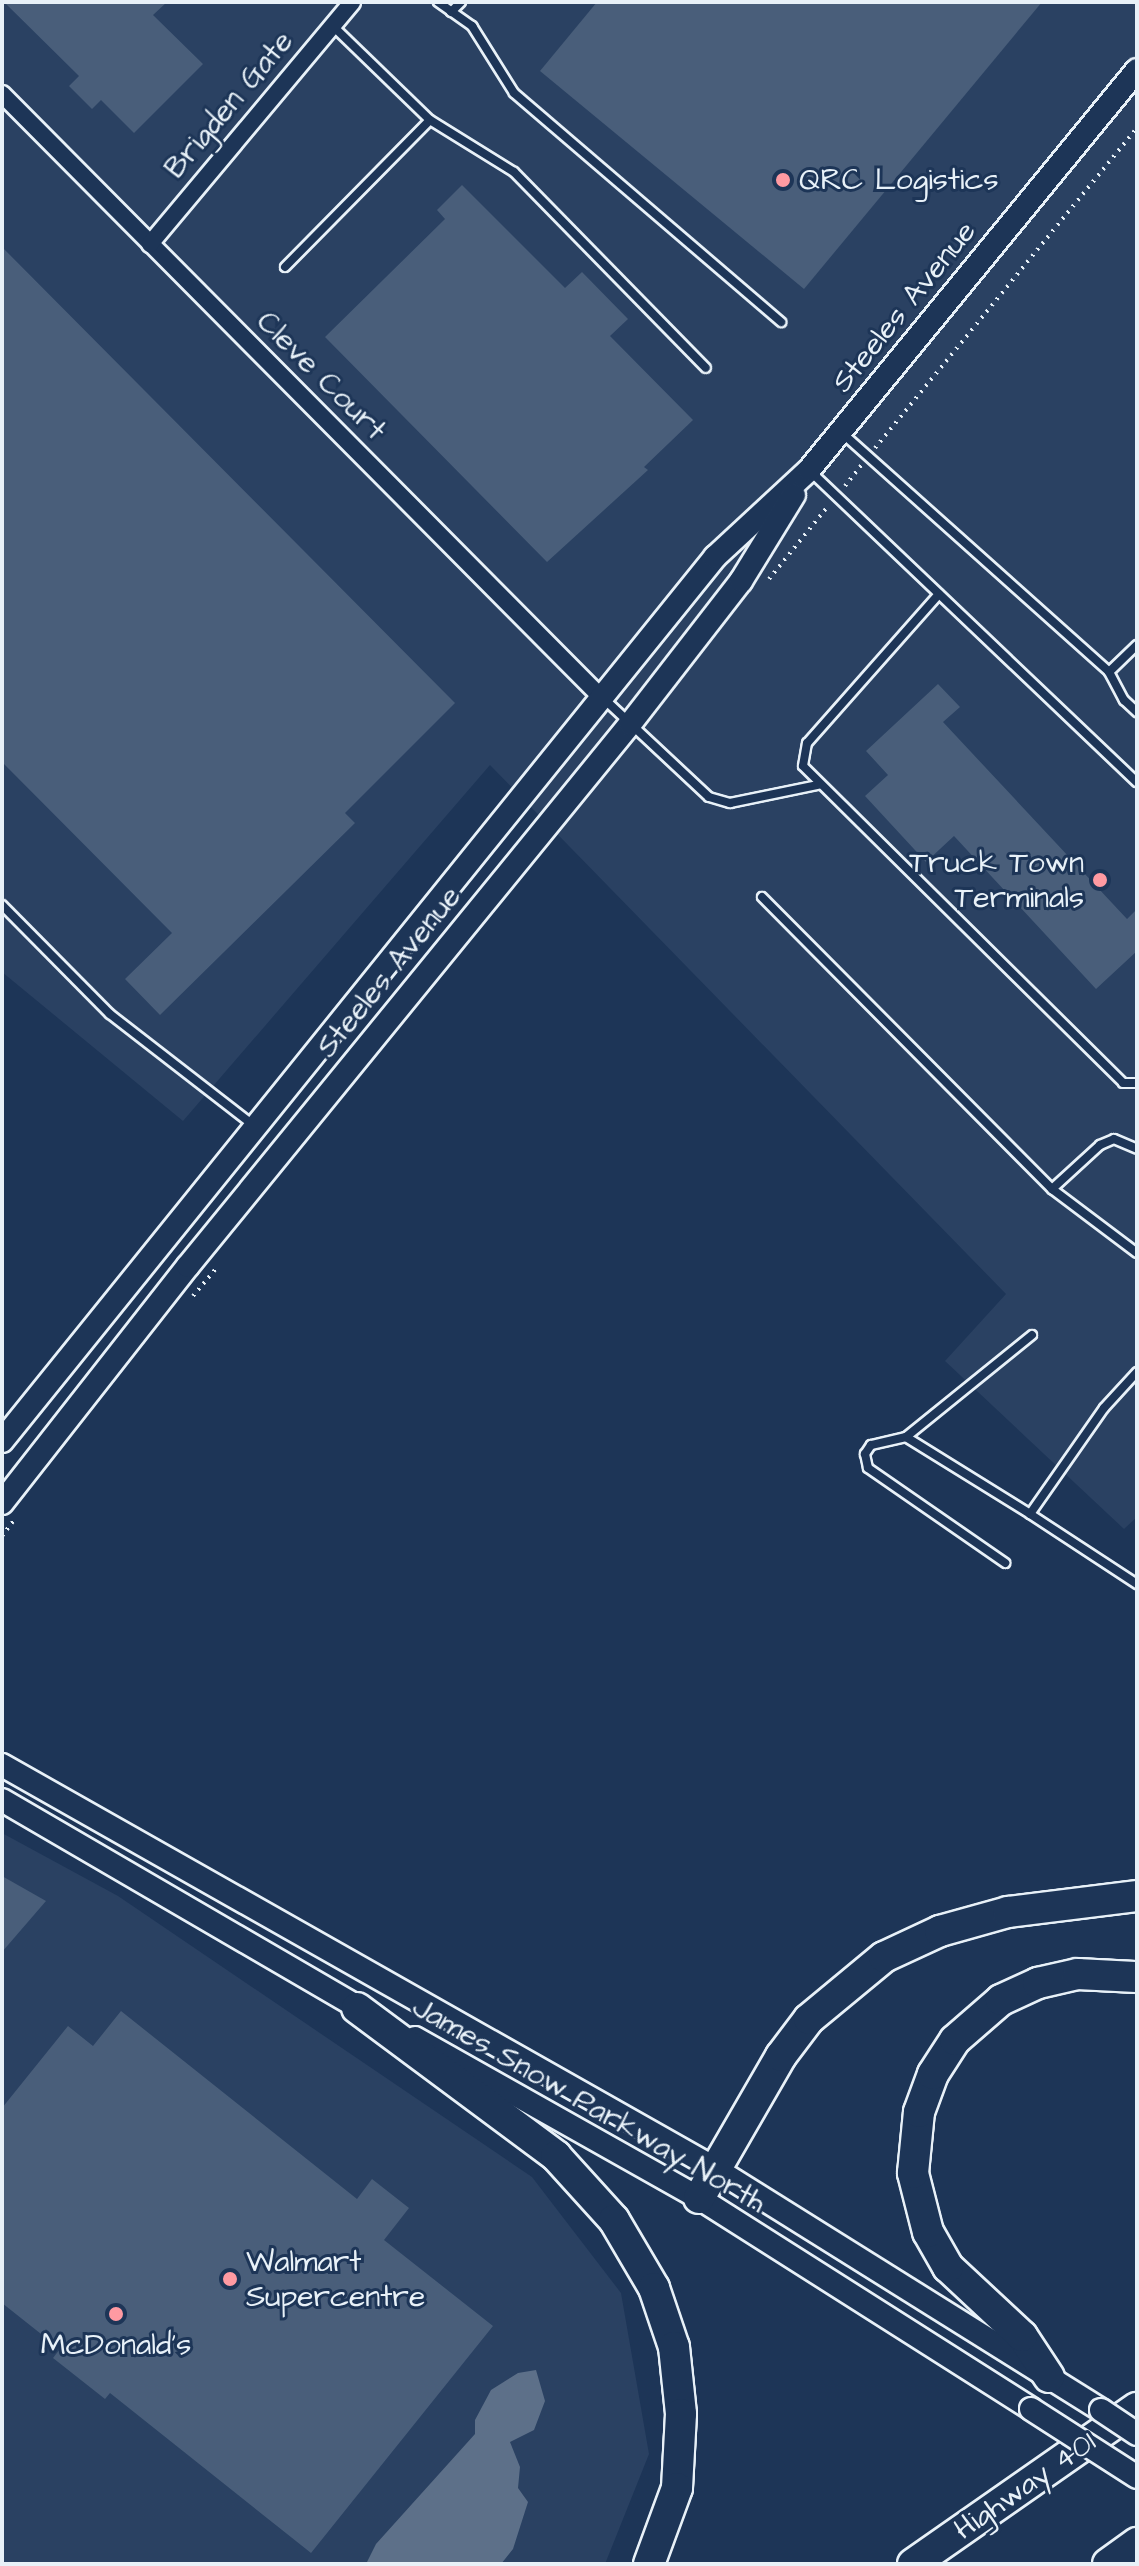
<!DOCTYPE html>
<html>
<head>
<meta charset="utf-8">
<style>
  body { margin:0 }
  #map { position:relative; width:1139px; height:2566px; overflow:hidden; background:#1d3557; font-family:"Architects Daughter",sans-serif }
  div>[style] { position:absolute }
  .built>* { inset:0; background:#2a4162 }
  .water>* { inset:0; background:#5d7089 }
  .building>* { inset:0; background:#495e7a }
  .path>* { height:4px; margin-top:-2px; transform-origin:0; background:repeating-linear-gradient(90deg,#e8f1f8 0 2px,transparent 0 8px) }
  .roads { filter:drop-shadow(2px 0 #e8f1f8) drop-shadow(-2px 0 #e8f1f8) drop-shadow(0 2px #e8f1f8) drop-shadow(0 -2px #e8f1f8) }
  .service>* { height:8px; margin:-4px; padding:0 4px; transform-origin:4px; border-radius:4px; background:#1d3557 }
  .minor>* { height:16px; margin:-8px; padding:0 8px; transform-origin:8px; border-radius:8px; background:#1d3557 }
  .secondary>* { height:22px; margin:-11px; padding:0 11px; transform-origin:11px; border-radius:11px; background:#1d3557 }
  .motorway>* { height:30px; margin:-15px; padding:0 15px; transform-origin:15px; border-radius:15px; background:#1d3557 }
  .bridges { filter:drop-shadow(2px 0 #e8f1f8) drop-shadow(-2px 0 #e8f1f8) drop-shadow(0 2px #e8f1f8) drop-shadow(0 -2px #e8f1f8) }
  .secondary-bridge>* { height:22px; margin:-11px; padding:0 11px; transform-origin:11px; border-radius:11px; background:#1d3557 }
  .dots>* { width:22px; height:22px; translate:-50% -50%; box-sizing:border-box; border:4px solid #1d3557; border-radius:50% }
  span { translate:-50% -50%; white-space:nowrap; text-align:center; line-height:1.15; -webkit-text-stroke:6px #1d3557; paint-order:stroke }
  .street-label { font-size:30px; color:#e8f1f8 }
  .poi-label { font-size:30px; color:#e8f1f8 }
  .left { translate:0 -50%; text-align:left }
  .right { translate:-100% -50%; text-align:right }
  .frame { position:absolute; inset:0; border:4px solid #e8f1f8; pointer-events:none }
</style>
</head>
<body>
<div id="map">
  <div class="built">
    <i style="clip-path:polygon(2px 2px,1137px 2px,1137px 1517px,1124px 1529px,945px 1361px,1006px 1294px,490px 765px,183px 1121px,2px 972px)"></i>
    <i style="clip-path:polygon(2px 1833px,118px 1896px,532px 2177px,621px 2293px,649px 2454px,605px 2564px,2px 2564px)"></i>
  </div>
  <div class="water">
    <i style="clip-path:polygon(536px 2370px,545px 2401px,534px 2430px,510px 2442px,520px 2467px,518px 2488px,528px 2502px,513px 2549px,501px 2564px,366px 2564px,376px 2544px,475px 2434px,475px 2420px,491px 2390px,518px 2373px)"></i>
  </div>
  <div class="building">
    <i style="clip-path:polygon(4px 2px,167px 2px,153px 15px,203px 64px,134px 133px,101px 100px,92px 109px,69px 86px,79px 76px)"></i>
    <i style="clip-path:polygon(597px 2px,1042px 2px,804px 289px,540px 71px)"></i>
    <i style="clip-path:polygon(462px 185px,565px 288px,582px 272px,628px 319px,610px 336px,693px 420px,644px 467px,648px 470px,547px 562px,325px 337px,445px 219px,437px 210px)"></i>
    <i style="clip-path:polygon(2px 247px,455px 703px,345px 813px,355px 823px,160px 1015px,125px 979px,172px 933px,2px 762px)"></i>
    <i style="clip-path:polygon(938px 684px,960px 707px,943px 722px,1127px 919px,1137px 909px,1137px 951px,1096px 989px,954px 836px,926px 862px,865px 796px,888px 775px,866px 751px)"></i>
    <i style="clip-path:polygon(2px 1876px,46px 1901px,2px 1952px)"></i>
    <i style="clip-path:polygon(121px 2011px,357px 2199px,372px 2179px,409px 2208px,384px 2240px,493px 2326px,311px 2553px,110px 2393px,105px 2399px,53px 2358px,60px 2349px,2px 2303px,2px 2108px,68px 2026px,93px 2046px)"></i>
  </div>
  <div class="path">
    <i style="left:875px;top:448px;width:414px;rotate:-50.7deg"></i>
    <i style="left:845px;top:486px;width:28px;rotate:-52deg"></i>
    <i style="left:769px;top:579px;width:95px;rotate:-51deg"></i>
    <i style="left:193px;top:1296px;width:39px;rotate:-50deg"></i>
    <i style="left:2px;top:1536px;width:21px;rotate:-53deg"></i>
  </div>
  <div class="roads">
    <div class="service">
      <i style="left:438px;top:2px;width:42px;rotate:35.2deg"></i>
      <i style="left:472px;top:26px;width:79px;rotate:57.9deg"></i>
      <i style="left:514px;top:93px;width:352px;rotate:40.6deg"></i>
      <i style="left:451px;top:12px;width:14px;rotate:-45deg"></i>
      <i style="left:430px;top:120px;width:99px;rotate:31.8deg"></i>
      <i style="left:514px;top:172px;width:274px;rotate:45.6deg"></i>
      <i style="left:285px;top:267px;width:206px;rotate:-45.4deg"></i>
      <i style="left:430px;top:120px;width:135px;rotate:-135.9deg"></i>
      <i style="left:841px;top:432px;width:360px;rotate:41.8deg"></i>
      <i style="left:1109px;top:672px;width:39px;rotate:-44deg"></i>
      <i style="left:810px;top:471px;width:451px;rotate:43.6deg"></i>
      <i style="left:939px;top:594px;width:199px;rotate:131.5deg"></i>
      <i style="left:807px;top:743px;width:23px;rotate:100deg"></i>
      <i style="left:803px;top:766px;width:450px;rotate:44.7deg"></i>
      <i style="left:1123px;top:1083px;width:14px"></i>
      <i style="left:1109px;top:672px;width:32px;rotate:62deg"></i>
      <i style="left:1124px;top:700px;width:18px;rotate:43deg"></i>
      <i style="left:602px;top:697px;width:146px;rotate:43.1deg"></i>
      <i style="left:709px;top:797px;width:22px;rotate:16deg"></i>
      <i style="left:730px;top:803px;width:90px;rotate:-11.6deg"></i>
      <i style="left:762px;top:897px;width:412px;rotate:45.2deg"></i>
      <i style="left:1052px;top:1189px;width:106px;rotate:37deg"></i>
      <i style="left:2px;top:905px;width:153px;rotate:45.3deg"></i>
      <i style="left:110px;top:1014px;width:181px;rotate:37.8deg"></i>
      <i style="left:1052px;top:1189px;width:65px;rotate:-42.5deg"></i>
      <i style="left:1100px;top:1145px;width:15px;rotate:-23deg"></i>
      <i style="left:1114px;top:1139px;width:25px;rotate:23deg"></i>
      <i style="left:1032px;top:1335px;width:162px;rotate:141deg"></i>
      <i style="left:906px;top:1437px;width:146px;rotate:31.8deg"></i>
      <i style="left:1030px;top:1514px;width:129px;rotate:-55.1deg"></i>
      <i style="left:1104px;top:1408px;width:49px;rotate:-47.5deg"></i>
      <i style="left:906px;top:1437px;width:36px;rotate:167deg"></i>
      <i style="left:871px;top:1445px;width:11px;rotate:124deg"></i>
      <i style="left:865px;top:1454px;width:14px;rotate:78deg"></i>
      <i style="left:868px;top:1468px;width:167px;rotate:34.7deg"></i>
      <i style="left:1030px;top:1514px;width:128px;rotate:33.2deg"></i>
    </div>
    <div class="minor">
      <i style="left:2px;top:94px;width:850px;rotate:45.19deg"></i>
      <i style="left:150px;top:244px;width:315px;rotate:-50.1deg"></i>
    </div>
    <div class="secondary">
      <i style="left:2px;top:1441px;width:1136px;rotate:-51.11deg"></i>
      <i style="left:715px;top:557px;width:128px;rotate:-42.8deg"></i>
      <i style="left:809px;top:470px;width:517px;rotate:-50.65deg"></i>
      <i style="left:2px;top:1503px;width:301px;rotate:-51.9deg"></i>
      <i style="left:188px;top:1266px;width:699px;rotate:-50.8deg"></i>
      <i style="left:630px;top:724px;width:181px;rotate:-52.2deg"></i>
      <i style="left:741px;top:581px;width:101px;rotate:-58.4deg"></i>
      <i style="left:2px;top:1765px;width:818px;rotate:29.51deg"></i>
      <i style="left:714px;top:2168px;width:456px;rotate:32deg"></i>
      <i style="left:2px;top:1800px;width:427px;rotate:30.2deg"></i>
      <i style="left:415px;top:2038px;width:326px;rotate:29.4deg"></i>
      <i style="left:699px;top:2198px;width:393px;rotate:32.4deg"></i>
    </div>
    <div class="motorway">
      <i style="left:357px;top:2008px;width:248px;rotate:36.6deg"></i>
      <i style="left:556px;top:2156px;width:86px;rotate:47.8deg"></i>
      <i style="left:614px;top:2220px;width:79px;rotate:59.5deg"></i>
      <i style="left:654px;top:2288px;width:62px;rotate:71.3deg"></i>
      <i style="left:674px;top:2347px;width:67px;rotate:84deg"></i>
      <i style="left:681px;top:2414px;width:74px;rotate:93.1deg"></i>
      <i style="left:677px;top:2488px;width:81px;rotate:110.2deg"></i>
      <i style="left:699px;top:2198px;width:164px;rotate:-60deg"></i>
      <i style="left:781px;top:2056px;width:46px;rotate:-52.9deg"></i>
      <i style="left:809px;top:2019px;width:97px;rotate:-39.6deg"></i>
      <i style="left:884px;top:1957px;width:62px;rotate:-24.9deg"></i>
      <i style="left:940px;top:1931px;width:71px;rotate:-15.6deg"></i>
      <i style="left:1008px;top:1912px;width:130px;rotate:-7.1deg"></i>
      <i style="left:1049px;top:2377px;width:49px;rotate:-123.4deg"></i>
      <i style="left:1022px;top:2336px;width:101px;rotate:-137deg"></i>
      <i style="left:948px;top:2267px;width:40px;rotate:-119.7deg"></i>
      <i style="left:928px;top:2232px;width:61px;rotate:-104.3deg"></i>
      <i style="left:913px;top:2173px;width:61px;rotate:-84.4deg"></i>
      <i style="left:919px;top:2112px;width:40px;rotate:-69.8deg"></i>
      <i style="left:933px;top:2074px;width:40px;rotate:-57.1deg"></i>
      <i style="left:955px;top:2040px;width:61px;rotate:-41deg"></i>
      <i style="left:1001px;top:2000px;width:41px;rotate:-24.7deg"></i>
      <i style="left:1038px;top:1983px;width:41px;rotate:-12.7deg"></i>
      <i style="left:1078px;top:1974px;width:59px;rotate:2.9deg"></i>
      <i style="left:913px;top:2564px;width:273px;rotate:-34.9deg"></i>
      <i style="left:1108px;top:2564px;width:36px;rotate:-36deg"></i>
    </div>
  </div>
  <div class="bridges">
    <div class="secondary-bridge">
      <i style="left:1031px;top:2409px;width:126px;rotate:32.7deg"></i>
      <i style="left:1101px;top:2410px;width:43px;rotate:33.7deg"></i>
    </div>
  </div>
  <div class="dots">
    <i style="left:783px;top:180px;background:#ff9aa2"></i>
    <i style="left:1100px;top:880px;background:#ff9aa2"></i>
    <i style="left:230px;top:2279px;background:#ff9aa2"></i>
    <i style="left:116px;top:2314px;background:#ff9aa2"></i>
  </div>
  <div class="street-label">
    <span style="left:229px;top:105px;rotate:-50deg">Brigden Gate</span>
    <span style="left:904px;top:307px;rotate:-51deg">Steeles Avenue</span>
    <span style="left:321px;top:376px;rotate:45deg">Cleve Court</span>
    <span style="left:389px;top:972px;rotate:-51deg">Steeles Avenue</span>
    <span style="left:589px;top:2105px;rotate:30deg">James Snow Parkway North</span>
    <span style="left:1025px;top:2486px;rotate:-35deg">Highway 401</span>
  </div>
  <div class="poi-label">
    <span class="left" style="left:799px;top:180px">QRC Logistics</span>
    <span class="right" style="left:1084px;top:880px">Truck Town<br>Terminals</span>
    <span class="left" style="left:246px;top:2279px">Walmart<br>Supercentre</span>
    <span style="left:116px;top:2345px">McDonald's</span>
  </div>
  <div class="frame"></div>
</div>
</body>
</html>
